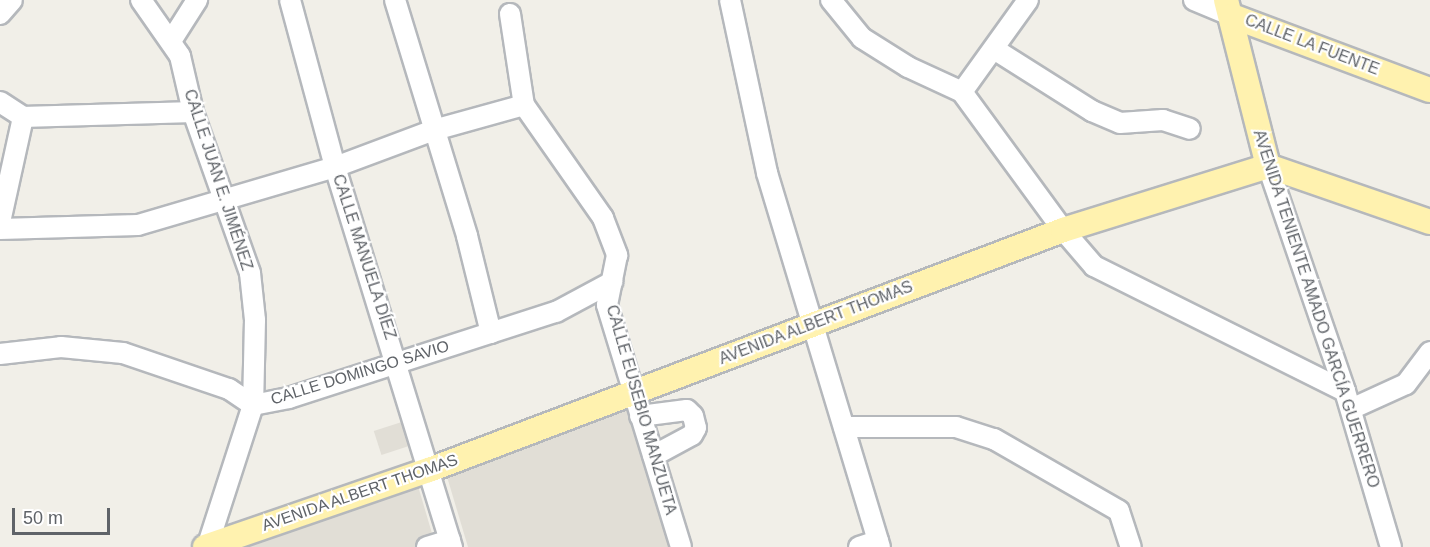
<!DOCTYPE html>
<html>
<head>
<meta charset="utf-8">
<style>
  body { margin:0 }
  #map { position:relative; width:1430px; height:547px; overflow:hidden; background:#f1efe8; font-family:Helvetica,sans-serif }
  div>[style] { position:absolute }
  .education>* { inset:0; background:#e1ded6; transform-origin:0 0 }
  .roads { filter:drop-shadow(2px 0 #b5b8bc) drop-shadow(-2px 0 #b5b8bc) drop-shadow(0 2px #b5b8bc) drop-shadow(0 -2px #b5b8bc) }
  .minor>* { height:20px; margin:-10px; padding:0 10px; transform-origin:10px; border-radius:10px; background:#fff }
  .major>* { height:24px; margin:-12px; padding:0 12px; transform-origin:12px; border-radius:12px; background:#fff2af }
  span { translate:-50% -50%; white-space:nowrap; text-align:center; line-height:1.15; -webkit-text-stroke:4.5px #fff; paint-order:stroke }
  .street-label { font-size:16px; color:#5f6368 }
  .scale { position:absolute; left:12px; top:508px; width:98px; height:27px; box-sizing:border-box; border:3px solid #5f6368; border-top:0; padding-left:8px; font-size:18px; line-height:21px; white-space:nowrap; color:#5f6368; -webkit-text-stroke:4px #fff; paint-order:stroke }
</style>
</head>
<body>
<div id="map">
  <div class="education">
    <i style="clip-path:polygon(624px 396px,673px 547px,468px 547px,442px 460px)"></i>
    <i style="left:408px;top:420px;width:25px;height:36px;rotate:72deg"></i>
    <i style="clip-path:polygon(418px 486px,436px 547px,244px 547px)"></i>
  </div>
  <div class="roads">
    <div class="minor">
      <i style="left:141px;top:0;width:68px;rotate:55.1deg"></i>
      <i style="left:180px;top:56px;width:57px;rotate:76.9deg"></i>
      <i style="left:193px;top:112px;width:171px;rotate:70.5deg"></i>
      <i style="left:250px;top:273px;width:47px;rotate:83.9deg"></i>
      <i style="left:255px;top:320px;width:85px;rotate:91.3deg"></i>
      <i style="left:253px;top:405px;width:149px;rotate:107.9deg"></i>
      <i style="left:290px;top:0;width:173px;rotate:74.9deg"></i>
      <i style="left:335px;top:167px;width:398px;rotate:72.9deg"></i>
      <i style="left:395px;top:0;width:247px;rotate:73deg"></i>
      <i style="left:467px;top:236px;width:100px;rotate:76.1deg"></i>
      <i style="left:730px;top:0;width:177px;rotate:77.9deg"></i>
      <i style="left:767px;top:173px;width:391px;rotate:73.2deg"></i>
      <i style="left:831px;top:0;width:49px;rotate:50.8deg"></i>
      <i style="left:862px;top:38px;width:54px;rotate:32.2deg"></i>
      <i style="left:908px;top:67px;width:60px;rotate:24.8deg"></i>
      <i style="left:962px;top:92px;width:171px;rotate:53.8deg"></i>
      <i style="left:1063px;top:230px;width:48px;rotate:49.3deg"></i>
      <i style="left:1094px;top:266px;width:280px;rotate:26.5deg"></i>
      <i style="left:1194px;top:0;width:41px;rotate:22.8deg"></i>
      <i style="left:0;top:14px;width:18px;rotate:-49deg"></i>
      <i style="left:510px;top:14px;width:92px;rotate:81.3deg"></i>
      <i style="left:524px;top:105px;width:138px;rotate:55deg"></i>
      <i style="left:603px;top:218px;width:40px;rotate:69deg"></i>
      <i style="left:617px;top:255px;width:51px;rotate:101.3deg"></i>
      <i style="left:607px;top:305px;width:253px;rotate:73deg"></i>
      <i style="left:171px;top:41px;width:49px;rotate:-57.6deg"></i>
      <i style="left:994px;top:49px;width:116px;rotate:32.3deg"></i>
      <i style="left:1092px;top:111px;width:30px;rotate:23deg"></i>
      <i style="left:1120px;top:123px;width:43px;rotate:-4deg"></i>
      <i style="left:1163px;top:120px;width:28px;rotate:18deg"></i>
      <i style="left:962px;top:92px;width:113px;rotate:-54.3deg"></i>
      <i style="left:0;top:102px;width:27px;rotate:33deg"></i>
      <i style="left:23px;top:117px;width:170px;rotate:-1.7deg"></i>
      <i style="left:1268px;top:166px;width:238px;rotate:71.1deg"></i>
      <i style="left:1345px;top:391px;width:163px;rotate:73.6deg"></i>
      <i style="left:0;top:222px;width:107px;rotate:-77.6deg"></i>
      <i style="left:0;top:229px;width:138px;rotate:-1.7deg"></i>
      <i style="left:138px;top:225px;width:205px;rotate:-16.4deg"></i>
      <i style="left:335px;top:167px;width:106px;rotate:-20.5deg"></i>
      <i style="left:434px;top:130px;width:93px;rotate:-15.5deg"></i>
      <i style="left:0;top:354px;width:61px;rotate:-6.5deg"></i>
      <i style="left:61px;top:347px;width:62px;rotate:5.5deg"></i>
      <i style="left:123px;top:353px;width:112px;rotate:18.8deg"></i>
      <i style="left:229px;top:389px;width:29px;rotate:34deg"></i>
      <i style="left:253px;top:405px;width:37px;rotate:-11deg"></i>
      <i style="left:289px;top:398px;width:281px;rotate:-17.9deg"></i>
      <i style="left:556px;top:312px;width:64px;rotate:-28.2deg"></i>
      <i style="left:1351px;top:409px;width:60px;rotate:-24.4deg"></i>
      <i style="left:1406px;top:384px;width:40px;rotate:-53deg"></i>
      <i style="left:640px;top:416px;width:47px;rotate:-7.3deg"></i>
      <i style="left:687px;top:410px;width:8px;rotate:45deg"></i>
      <i style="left:693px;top:416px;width:12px;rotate:76deg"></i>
      <i style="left:696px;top:428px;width:8px;rotate:120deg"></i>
      <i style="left:692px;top:435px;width:44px;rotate:151.7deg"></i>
      <i style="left:844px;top:427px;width:112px"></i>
      <i style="left:956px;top:427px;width:40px;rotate:18deg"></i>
      <i style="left:994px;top:439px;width:144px;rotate:29.9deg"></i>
      <i style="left:1119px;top:511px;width:38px;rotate:72deg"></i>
      <i style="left:427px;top:547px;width:24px;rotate:-17deg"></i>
      <i style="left:859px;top:547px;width:20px;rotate:-18deg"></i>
    </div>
    <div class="major">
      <i style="left:1226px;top:0;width:171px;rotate:75.8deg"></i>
      <i style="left:1232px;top:16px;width:211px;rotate:20.5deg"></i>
      <i style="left:205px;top:547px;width:237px;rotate:-19deg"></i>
      <i style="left:429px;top:470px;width:678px;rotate:-20.73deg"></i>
      <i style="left:1063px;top:230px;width:215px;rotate:-17.3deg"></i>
      <i style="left:1268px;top:166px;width:171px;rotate:19.1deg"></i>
    </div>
  </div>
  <div class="street-label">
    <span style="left:1312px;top:45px;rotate:21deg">CALLE LA FUENTE</span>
    <span style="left:218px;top:180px;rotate:72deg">CALLE JUAN E. JIMÉNEZ</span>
    <span style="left:364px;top:257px;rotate:72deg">CALLE MANUELA DÍEZ</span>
    <span style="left:1316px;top:309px;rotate:72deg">AVENIDA TENIENTE AMADO GARCÍA GUERRERO</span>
    <span style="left:816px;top:323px;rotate:-21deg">AVENIDA ALBERT THOMAS</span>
    <span style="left:360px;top:373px;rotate:-17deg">CALLE DOMINGO SAVIO</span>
    <span style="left:641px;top:410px;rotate:74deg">CALLE EUSEBIO MANZUETA</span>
    <span style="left:360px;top:493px;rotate:-19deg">AVENIDA ALBERT THOMAS</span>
  </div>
  <div class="scale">50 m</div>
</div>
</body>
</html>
